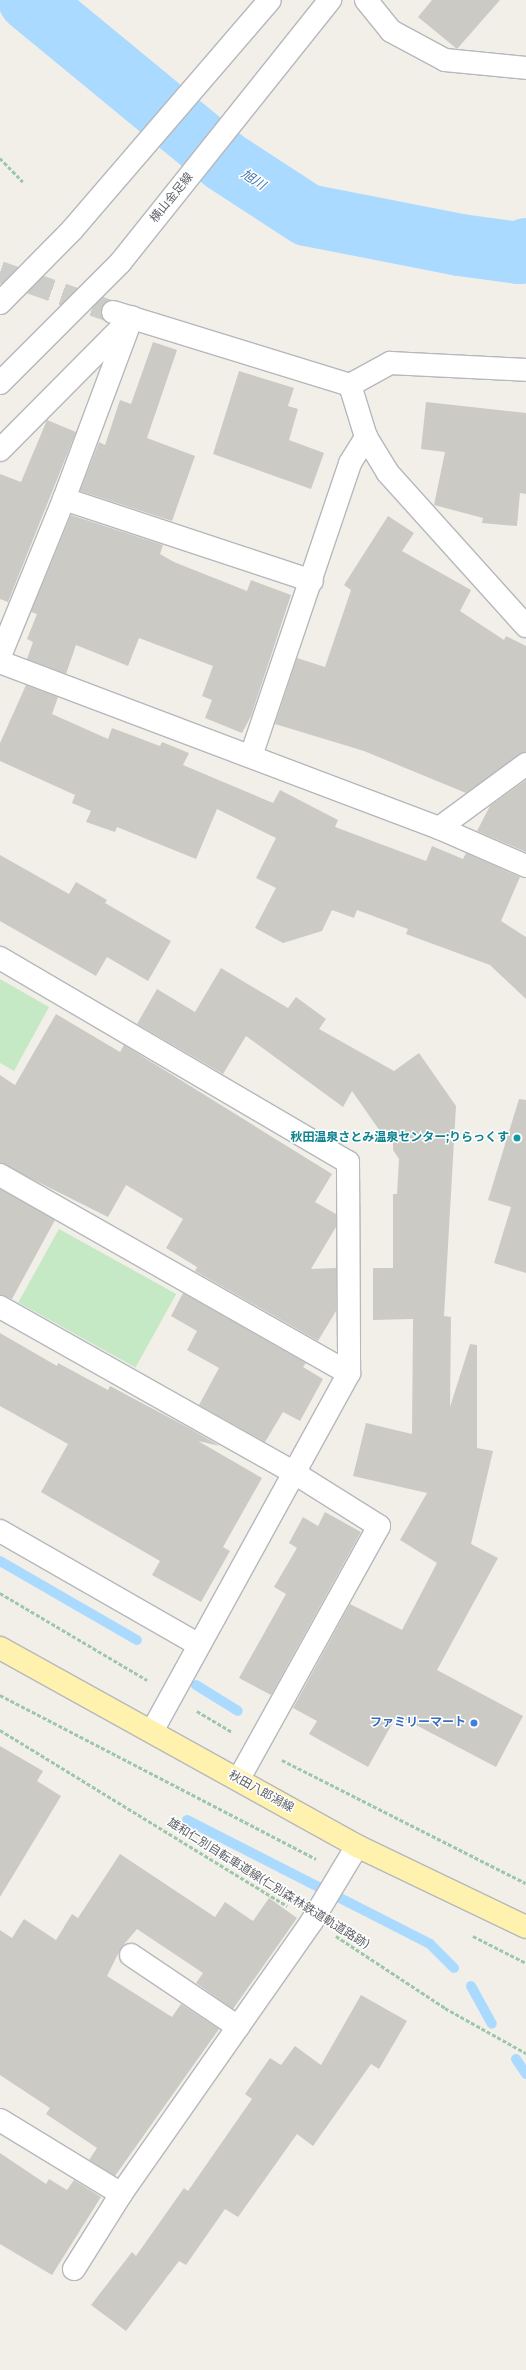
<!DOCTYPE html>
<html>
<head>
<meta charset="utf-8">
<style>
  body { margin:0 }
  #map { position:relative; width:526px; height:2370px; overflow:hidden; background:#f1efe8; font-family:"Fira Sans Condensed","Noto Sans JP",sans-serif }
  div>[style] { position:absolute }
  .green>* { inset:0; background:#c5e8c5; transform-origin:0 0 }
  .stream>* { height:10px; margin:-5px; padding:0 5px; transform-origin:5px; border-radius:5px; background:#aadaff }
  .river>* { height:62px; margin:-31px; padding:0 31px; transform-origin:31px; border-radius:31px; background:#aadaff }
  .building>* { inset:0; background:#cccac5 }
  .street-tunnel>* { height:22px; margin-top:-11px; transform-origin:0; background:repeating-linear-gradient(90deg,#ccccc8 0 22px,transparent 0 33px) }
  .path>* { height:2.5px; margin-top:-1.25px; transform-origin:0; background:repeating-linear-gradient(90deg,#9cc7a9 0 4px,transparent 0 6px) }
  .roads { filter:drop-shadow(1px 0 #b5b8bc) drop-shadow(-1px 0 #b5b8bc) drop-shadow(0 1px #b5b8bc) drop-shadow(0 -1px #b5b8bc) }
  .street>* { height:22px; margin:-11px; padding:0 11px; transform-origin:11px; border-radius:11px; background:#fff }
  .secondary>* { height:22px; margin:-11px; padding:0 11px; transform-origin:11px; border-radius:11px; background:#fff }
  .primary>* { height:22px; margin:-11px; padding:0 11px; transform-origin:11px; border-radius:11px; background:#fff2af }
  .dots>* { width:11px; height:11px; translate:-50% -50%; box-sizing:border-box; border:2px solid #fff; border-radius:50% }
  span { translate:-50% -50%; white-space:nowrap; text-align:center; line-height:1.15; -webkit-text-stroke:3px #fff; paint-order:stroke }
  .street-label { font-size:12px; color:#5f6368 }
  .culture-label { font-size:12px; color:#0d838f; font-weight:700 }
  .right { translate:-100% -50%; text-align:right }
  .shop-label { font-size:12px; color:#366cbe; font-weight:700 }
  .water-label { font-size:13px; color:#4174aa; font-style:italic }
</style>
</head>
<body>
<div id="map">
  <div class="green">
    <i style="clip-path:polygon(0 979px,49px 1007px,14px 1071px,0 1063px)"></i>
    <i style="left:59px;top:1229px;width:134px;height:84px;rotate:29deg"></i>
  </div>
  <div class="stream">
    <i style="left:0;top:1561px;width:158px;rotate:30deg"></i>
    <i style="left:196px;top:1685px;width:49px;rotate:31.8deg"></i>
    <i style="left:187px;top:1820px;width:273px;rotate:27deg"></i>
    <i style="left:430px;top:1944px;width:34px;rotate:45deg"></i>
    <i style="left:471px;top:1986px;width:43px;rotate:61.1deg"></i>
    <i style="left:516px;top:2059px;width:18px;rotate:56deg"></i>
  </div>
  <div class="river">
    <i style="left:29px;top:0;width:253px;rotate:39.5deg"></i>
    <i style="left:224px;top:161px;width:99px;rotate:33deg"></i>
    <i style="left:307px;top:215px;width:156px;rotate:11.1deg"></i>
    <i style="left:460px;top:245px;width:60px;rotate:7.7deg"></i>
    <i style="left:519px;top:253px;width:8px;rotate:-30deg"></i>
  </div>
  <div class="building">
    <i style="clip-path:polygon(432px 0,500px 0,457px 49px,418px 17px)"></i>
    <i style="clip-path:polygon(153px 342px,177px 350px,147px 438px,195px 456px,172px 521px,80px 491px,99px 442px,105px 445px,120px 400px,131px 404px)"></i>
    <i style="clip-path:polygon(239px 371px,294px 388px,288px 406px,298px 409px,289px 440px,324px 453px,311px 489px,213px 454px)"></i>
    <i style="clip-path:polygon(426px 402px,526px 413px,526px 494px,520px 493px,517px 526px,482px 523px,483px 518px,434px 505px,445px 452px,421px 449px)"></i>
    <i style="clip-path:polygon(47px 420px,76px 432px,8px 602px,0 599px,0 474px,21px 482px)"></i>
    <i style="clip-path:polygon(71px 515px,163px 545px,160px 554px,174px 562px,247px 591px,251px 580px,291px 595px,251px 716px,242px 733px,205px 718px,212px 700px,202px 696px,213px 666px,139px 638px,128px 666px,76px 645px,66px 674px,27px 659px,33px 642px,27px 639px,37px 614px,31px 612px)"></i>
    <i style="clip-path:polygon(388px 516px,414px 533px,402px 551px,471px 590px,460px 611px,504px 640px,506px 636px,526px 646px,526px 752px,466px 793px,364px 751px,275px 724px,297px 658px,325px 667px,351px 590px,344px 585px)"></i>
    <i style="clip-path:polygon(26px 685px,58px 697px,52px 714px,108px 739px,112px 728px,160px 746px,162px 742px,189px 753px,183px 765px,273px 803px,280px 790px,338px 820px,335px 827px,426px 861px,432px 846px,463px 859px,466px 853px,520px 877px,501px 921px,526px 937px,526px 999px,490px 965px,406px 934px,408px 929px,357px 910px,354px 918px,332px 910px,322px 931px,283px 943px,255px 928px,276px 888px,256px 878px,276px 838px,217px 809px,196px 859px,117px 827px,115px 832px,86px 822px,91px 811px,72px 803px,75px 795px,0 761px,0 743px)"></i>
    <i style="clip-path:polygon(526px 780px,526px 852px,477px 831px,490px 806px)"></i>
    <i style="clip-path:polygon(0 855px,69px 894px,76px 882px,107px 900px,105px 903px,171px 941px,148px 981px,107px 957px,96px 976px,0 921px)"></i>
    <i style="clip-path:polygon(221px 968px,288px 1008px,296px 997px,326px 1019px,319px 1029px,394px 1071px,419px 1053px,456px 1106px,444px 1316px,451px 1317px,450px 1407px,470px 1344px,477px 1345px,477px 1448px,493px 1451px,471px 1544px,498px 1558px,437px 1670px,523px 1716px,496px 1767px,397px 1715px,368px 1767px,309px 1734px,317px 1721px,293px 1708px,350px 1604px,402px 1630px,437px 1563px,400px 1540px,427px 1493px,353px 1476px,366px 1423px,412px 1434px,413px 1319px,373px 1320px,373px 1268px,393px 1268px,393px 1194px,397px 1194px,399px 1159px,393px 1150px,393px 1131px,387px 1141px,352px 1091px,343px 1107px,246px 1036px,223px 1074px,137px 1024px,157px 989px,195px 1012px)"></i>
    <i style="clip-path:polygon(56px 1014px,120px 1052px,124px 1045px,332px 1174px,315px 1202px,336px 1214px,336px 1227px,311px 1269px,336px 1268px,336px 1311px,318px 1341px,195px 1271px,197px 1267px,166px 1248px,183px 1219px,126px 1185px,108px 1217px,0 1163px,0 1075px,15px 1085px)"></i>
    <i style="clip-path:polygon(519px 1099px,526px 1100px,526px 1273px,494px 1263px,511px 1207px,488px 1200px)"></i>
    <i style="clip-path:polygon(0 1189px,55px 1220px,12px 1299px,0 1295px)"></i>
    <i style="clip-path:polygon(183px 1293px,306px 1363px,303px 1367px,323px 1379px,300px 1421px,283px 1412px,265px 1442px,199px 1405px,219px 1368px,187px 1350px,197px 1331px,171px 1316px)"></i>
    <i style="clip-path:polygon(0 1333px,57px 1366px,58px 1363px,108px 1390px,110px 1386px,187px 1427px,220px 1446px,198px 1441px,262px 1478px,223px 1547px,230px 1551px,201px 1602px,152px 1575px,160px 1561px,41px 1492px,68px 1444px,0 1406px)"></i>
    <i style="clip-path:polygon(325px 1512px,361px 1532px,271px 1695px,239px 1678px,286px 1594px,274px 1587px,297px 1548px,289px 1543px,303px 1517px,318px 1526px)"></i>
    <i style="clip-path:polygon(0 1746px,43px 1771px,37px 1781px,61px 1796px,0 1897px)"></i>
    <i style="clip-path:polygon(120px 1854px,215px 1917px,225px 1902px,253px 1921px,269px 1898px,297px 1918px,233px 2009px,196px 1983px,203px 1973px,137px 1929px,121px 1948px,107px 1976px,172px 2017px,181px 2004px,219px 2029px,115px 2176px,89px 2160px,97px 2148px,46px 2114px,50px 2108px,0 2075px,0 1930px,12px 1938px,24px 1919px,56px 1940px,72px 1914px,78px 1918px)"></i>
    <i style="clip-path:polygon(361px 1995px,407px 2021px,379px 2069px,371px 2064px,313px 2146px,297px 2134px,238px 2217px,225px 2209px,186px 2265px,179px 2261px,126px 2331px,91px 2305px,132px 2252px,136px 2256px,184px 2188px,188px 2191px,252px 2099px,245px 2094px,270px 2058px,281px 2065px,295px 2046px,321px 2065px)"></i>
    <i style="clip-path:polygon(0 2153px,46px 2184px,49px 2179px,67px 2190px,74px 2180px,101px 2197px,52px 2275px,0 2244px)"></i>
  </div>
  <div class="street-tunnel">
    <i style="left:0;top:272px;width:120px;rotate:19.5deg"></i>
  </div>
  <div class="path">
    <i style="left:0;top:158px;width:33px;rotate:46deg"></i>
    <i style="left:0;top:1593px;width:171px;rotate:30.6deg"></i>
    <i style="left:0;top:1695px;width:356px;rotate:27.4deg"></i>
    <i style="left:197px;top:1711px;width:41px;rotate:31deg"></i>
    <i style="left:0;top:1730px;width:337px;rotate:31.5deg"></i>
    <i style="left:282px;top:1760px;width:273px;rotate:26.8deg"></i>
    <i style="left:336px;top:1936px;width:131px;rotate:33.4deg"></i>
    <i style="left:445px;top:2008px;width:93px;rotate:29.1deg"></i>
    <i style="left:473px;top:1936px;width:59px;rotate:27deg"></i>
  </div>
  <div class="roads">
    <div class="street">
      <i style="left:366px;top:0;width:40px;rotate:51deg"></i>
      <i style="left:391px;top:31px;width:61px;rotate:28.2deg"></i>
      <i style="left:445px;top:60px;width:81px;rotate:5.6deg"></i>
      <i style="left:113px;top:312px;width:248px;rotate:17.1deg"></i>
      <i style="left:350px;top:385px;width:46px;rotate:-28.8deg"></i>
      <i style="left:390px;top:363px;width:136px;rotate:2.9deg"></i>
      <i style="left:350px;top:385px;width:54px;rotate:72.9deg"></i>
      <i style="left:366px;top:437px;width:42px;rotate:58.6deg"></i>
      <i style="left:388px;top:473px;width:206px;rotate:48deg"></i>
      <i style="left:0;top:450px;width:180px;rotate:-45.2deg"></i>
      <i style="left:64px;top:499px;width:261px;rotate:18.3deg"></i>
      <i style="left:0;top:656px;width:170px;rotate:-67.8deg"></i>
      <i style="left:64px;top:499px;width:194px;rotate:-69.5deg"></i>
      <i style="left:0;top:662px;width:469px;rotate:20.7deg"></i>
      <i style="left:439px;top:828px;width:95px;rotate:23.6deg"></i>
      <i style="left:251px;top:756px;width:309px;rotate:-71.3deg"></i>
      <i style="left:350px;top:463px;width:31px;rotate:-58deg"></i>
      <i style="left:439px;top:828px;width:108px;rotate:-36.3deg"></i>
      <i style="left:0;top:958px;width:403px;rotate:30.4deg"></i>
      <i style="left:348px;top:1162px;width:211px;rotate:89.7deg"></i>
      <i style="left:349px;top:1373px;width:409px;rotate:118.8deg"></i>
      <i style="left:0;top:1175px;width:401px;rotate:29.6deg"></i>
      <i style="left:0;top:1307px;width:340px;rotate:29.4deg"></i>
      <i style="left:296px;top:1474px;width:98px;rotate:32.1deg"></i>
      <i style="left:379px;top:1526px;width:289px;rotate:119deg"></i>
      <i style="left:0;top:1531px;width:229px;rotate:29.8deg"></i>
      <i style="left:131px;top:1955px;width:129px;rotate:33.9deg"></i>
      <i style="left:0;top:2120px;width:142px;rotate:31.4deg"></i>
      <i style="left:74px;top:2269px;width:89px;rotate:-57.9deg"></i>
      <i style="left:121px;top:2194px;width:333px;rotate:-55deg"></i>
      <i style="left:312px;top:1921px;width:87px;rotate:-59deg"></i>
    </div>
    <div class="secondary">
      <i style="left:0;top:303px;width:103px;rotate:-45.4deg"></i>
      <i style="left:72px;top:230px;width:303px;rotate:-49.3deg"></i>
      <i style="left:0;top:383px;width:170px;rotate:-45deg"></i>
      <i style="left:120px;top:263px;width:337px;rotate:-51.4deg"></i>
    </div>
    <div class="primary">
      <i style="left:0;top:1648px;width:408px;rotate:29deg"></i>
      <i style="left:357px;top:1846px;width:187px;rotate:25.6deg"></i>
    </div>
  </div>
  <div class="dots">
    <i style="left:517px;top:1138px;background:#0f9aa8"></i>
    <i style="left:474px;top:1723px;background:#3f7fe0"></i>
  </div>
  <div class="street-label">
    <span style="left:172px;top:198px;rotate:-51deg">横山金足線</span>
    <span style="left:261px;top:1792px;rotate:29deg">秋田八郎潟線</span>
    <span style="left:268px;top:1884px;rotate:32deg">雄和仁別自転車道線(仁別森林鉄道軌道路跡)</span>
  </div>
  <div class="culture-label">
    <span class="right" style="left:509px;top:1138px">秋田温泉さとみ温泉センター;りらっくす</span>
  </div>
  <div class="shop-label">
    <span class="right" style="left:466px;top:1723px">ファミリーマート</span>
  </div>
  <div class="water-label">
    <span style="left:253px;top:180px;rotate:33deg">旭川</span>
  </div>
</div>
</body>
</html>
